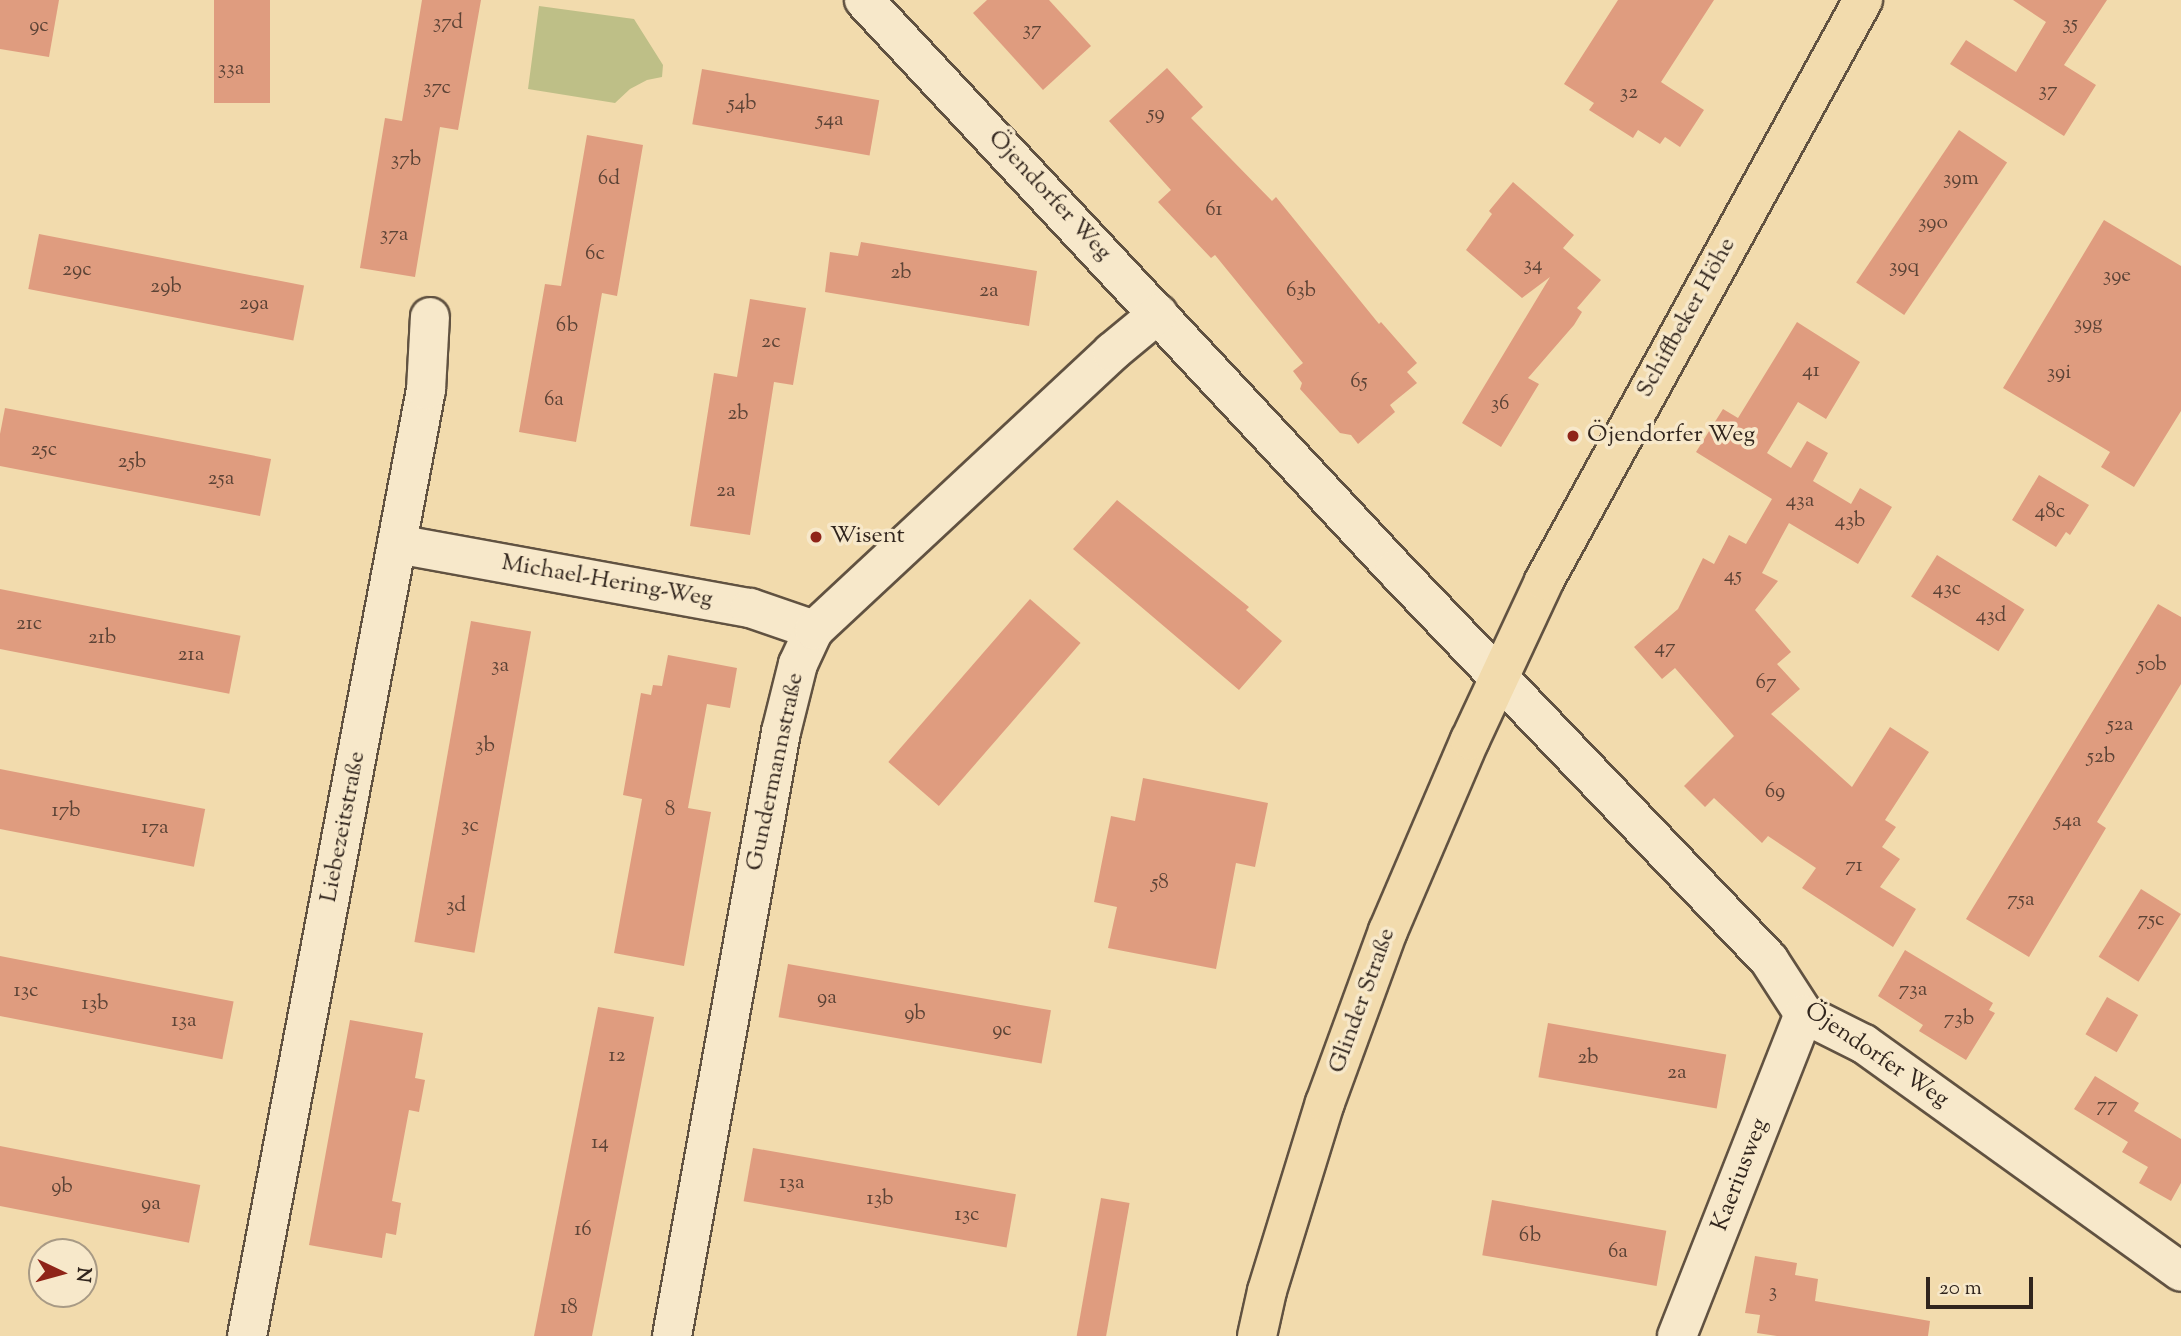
<!DOCTYPE html>
<html>
<head>
<meta charset="utf-8">
<style>
  body { margin:0 }
  #map { position:relative; width:2181px; height:1336px; overflow:hidden; background:#f2dbad; font-family:"Sorts Mill Goudy",serif }
  div>[style] { position:absolute }
  .green>* { inset:0; background:#bebf87 }
  .building>* { inset:0; background:#df9c7f; transform-origin:0 0 }
  .roads { filter:drop-shadow(2px 0 #615241) drop-shadow(-2px 0 #615241) drop-shadow(0 2px #615241) drop-shadow(0 -2px #615241) }
  .minor>* { height:38px; margin:-19px; padding:0 19px; transform-origin:19px; border-radius:19px; background:#f7e8ca }
  .major>* { height:38px; margin:-19px; padding:0 19px; transform-origin:19px; border-radius:19px; background:#f2dbad }
  .dots>* { width:19px; height:19px; translate:-50% -50%; box-sizing:border-box; border:4px solid #f7e8ca; border-radius:50% }
  span { translate:-50% -50%; white-space:nowrap; text-align:center; line-height:1.15; -webkit-text-stroke:7px #f7e8ca; paint-order:stroke }
  .number-label { font-size:21px; color:#5c4336 }
  .number-label span { -webkit-text-stroke-width:0 }
  .street-label { font-size:24px; color:#31251d }
  .poi-label { font-size:24px; color:#31251d }
  .left { translate:0 -50%; text-align:left }
  .north { position:absolute; left:28px; top:1238px; width:70px; height:70px; box-sizing:border-box; background:#f7e8ca; border:2px solid #a89a85; border-radius:50%; rotate:95deg; font-size:19px; font-weight:700; line-height:28px; text-align:center; color:#31251d }
  .north::after { content:''; display:block; margin:auto; width:24px; height:32px; background:#8f2418; clip-path:polygon(50% 0,100% 100%,50% 72%,0 100%) }
  .scale { position:absolute; left:1926px; top:1277px; width:107px; height:32px; box-sizing:border-box; border:4px solid #31251d; border-top:0; padding-left:9px; font-size:21px; line-height:24px; white-space:nowrap; color:#31251d; -webkit-text-stroke:5px #f7e8ca; paint-order:stroke }
</style>
</head>
<body>
<div id="map">
  <div class="green">
    <i style="clip-path:polygon(539px 6px,634px 19px,663px 65px,662px 77px,647px 80px,630px 89px,615px 103px,528px 89px)"></i>
  </div>
  <div class="building">
    <i style="clip-path:polygon(0 0,59px 0,49px 57px,0 49px)"></i>
    <i style="left:214px;top:0;width:56px;height:103px"></i>
    <i style="clip-path:polygon(422px 0,481px 0,458px 130px,440px 127px,415px 277px,360px 268px,385px 118px,402px 121px)"></i>
    <i style="clip-path:polygon(987px 0,1049px 0,1091px 46px,1043px 90px,973px 13px)"></i>
    <i style="clip-path:polygon(1618px 0,1714px 0,1661px 82px,1704px 110px,1680px 147px,1665px 137px,1660px 144px,1638px 130px,1633px 138px,1589px 110px,1594px 103px,1564px 84px)"></i>
    <i style="clip-path:polygon(2013px 0,2107px 0,2064px 65px,2096px 85px,2064px 136px,1950px 64px,1966px 40px,2016px 72px,2046px 22px)"></i>
    <i style="clip-path:polygon(1167px 68px,1203px 107px,1191px 118px,1272px 201px,1276px 197px,1379px 324px,1381px 322px,1417px 363px,1407px 372px,1417px 383px,1390px 405px,1395px 412px,1358px 444px,1351px 435px,1340px 433px,1300px 389px,1302px 383px,1293px 371px,1303px 363px,1215px 255px,1211px 258px,1158px 202px,1171px 190px,1109px 121px)"></i>
    <i style="left:702px;top:69px;width:180px;height:56px;rotate:10deg"></i>
    <i style="left:1959px;top:130px;width:58px;height:184px;rotate:34deg"></i>
    <i style="clip-path:polygon(587px 135px,643px 145px,617px 296px,602px 293px,576px 442px,519px 432px,545px 284px,561px 286px)"></i>
    <i style="clip-path:polygon(1513px 182px,1574px 235px,1563px 248px,1601px 280px,1577px 308px,1582px 312px,1574px 325px,1528px 378px,1539px 384px,1501px 447px,1462px 423px,1550px 277px,1522px 298px,1466px 250px,1492px 214px,1489px 211px)"></i>
    <i style="clip-path:polygon(2104px 220px,2181px 266px,2181px 411px,2134px 487px,2101px 467px,2110px 452px,2003px 388px)"></i>
    <i style="left:39px;top:234px;width:270px;height:56px;rotate:11deg"></i>
    <i style="clip-path:polygon(861px 242px,1037px 271px,1029px 326px,825px 292px,830px 252px,858px 256px)"></i>
    <i style="clip-path:polygon(750px 299px,806px 308px,793px 385px,774px 382px,750px 535px,690px 526px,714px 373px,737px 377px)"></i>
    <i style="clip-path:polygon(1797px 322px,1860px 362px,1826px 419px,1798px 402px,1767px 453px,1791px 468px,1807px 441px,1828px 453px,1813px 481px,1851px 504px,1860px 488px,1892px 507px,1858px 564px,1789px 523px,1762px 573px,1778px 581px,1755px 610px,1791px 652px,1777px 664px,1800px 689px,1771px 714px,1852px 787px,1890px 727px,1929px 752px,1885px 820px,1896px 827px,1882px 847px,1900px 859px,1880px 887px,1916px 909px,1893px 947px,1802px 888px,1816px 868px,1768px 836px,1762px 843px,1714px 798px,1705px 807px,1684px 786px,1734px 736px,1675px 668px,1662px 679px,1634px 647px,1678px 609px,1703px 558px,1714px 564px,1729px 535px,1746px 544px,1772px 499px,1696px 452px,1723px 409px,1738px 418px)"></i>
    <i style="clip-path:polygon(5px 408px,271px 459px,260px 516px,0 466px,0 434px)"></i>
    <i style="clip-path:polygon(2039px 475px,2089px 505px,2070px 535px,2066px 532px,2056px 547px,2012px 520px)"></i>
    <i style="clip-path:polygon(1117px 500px,1249px 607px,1246px 610px,1282px 641px,1239px 690px,1073px 549px)"></i>
    <i style="left:1937px;top:555px;width:103px;height:49px;rotate:32deg"></i>
    <i style="left:0;top:589px;width:245px;height:59px;rotate:11deg"></i>
    <i style="left:1030px;top:599px;width:67px;height:216px;rotate:41deg"></i>
    <i style="clip-path:polygon(2158px 604px,2181px 617px,2181px 684px,2097px 822px,2106px 828px,2029px 957px,1966px 919px)"></i>
    <i style="left:471px;top:621px;width:61px;height:326px;rotate:10deg"></i>
    <i style="clip-path:polygon(668px 655px,737px 668px,730px 708px,707px 704px,688px 808px,711px 812px,684px 966px,614px 953px,642px 799px,623px 795px,641px 693px,651px 695px,653px 685px,662px 686px)"></i>
    <i style="left:0;top:769px;width:209px;height:59px;rotate:11deg"></i>
    <i style="clip-path:polygon(1143px 778px,1268px 803px,1255px 867px,1236px 863px,1216px 969px,1108px 948px,1117px 907px,1094px 902px,1111px 816px,1135px 821px)"></i>
    <i style="left:2141px;top:889px;width:47px;height:80px;rotate:32deg"></i>
    <i style="clip-path:polygon(1905px 950px,1993px 1003px,1989px 1010px,1995px 1013px,1966px 1060px,1919px 1031px,1923px 1025px,1878px 996px)"></i>
    <i style="left:0;top:956px;width:238px;height:59px;rotate:11deg"></i>
    <i style="left:788px;top:964px;width:267px;height:54px;rotate:10deg"></i>
    <i style="left:2107px;top:997px;width:36px;height:43px;rotate:30deg"></i>
    <i style="clip-path:polygon(598px 1007px,654px 1017px,637px 1105px,592px 1336px,534px 1336px)"></i>
    <i style="clip-path:polygon(350px 1020px,423px 1033px,415px 1078px,425px 1080px,419px 1112px,409px 1110px,392px 1201px,401px 1203px,396px 1235px,386px 1233px,382px 1258px,309px 1245px)"></i>
    <i style="left:1548px;top:1023px;width:181px;height:55px;rotate:10deg"></i>
    <i style="clip-path:polygon(2095px 1076px,2139px 1103px,2134px 1111px,2181px 1139px,2181px 1183px,2171px 1201px,2139px 1183px,2148px 1167px,2122px 1152px,2128px 1142px,2074px 1109px)"></i>
    <i style="left:0;top:1146px;width:204px;height:59px;rotate:11deg"></i>
    <i style="left:753px;top:1148px;width:267px;height:54px;rotate:10deg"></i>
    <i style="left:1101px;top:1198px;width:29px;height:140px;rotate:10deg"></i>
    <i style="left:1492px;top:1200px;width:177px;height:56px;rotate:10deg"></i>
    <i style="clip-path:polygon(1755px 1256px,1797px 1263px,1795px 1275px,1818px 1279px,1815px 1301px,1930px 1321px,1928px 1336px,1777px 1336px,1757px 1333px,1760px 1315px,1745px 1313px)"></i>
  </div>
  <div class="roads">
    <div class="minor">
      <i style="left:864px;top:0;width:778px;rotate:46.98deg"></i>
      <i style="left:1395px;top:569px;width:541px;rotate:46.27deg"></i>
      <i style="left:1769px;top:960px;width:64px;rotate:57.1deg"></i>
      <i style="left:1804px;top:1014px;width:67px;rotate:26.6deg"></i>
      <i style="left:1864px;top:1044px;width:390px;rotate:35.7deg"></i>
      <i style="left:397px;top:544px;width:359px;rotate:10.3deg"></i>
      <i style="left:750px;top:608px;width:68px;rotate:19deg"></i>
      <i style="left:247px;top:1336px;width:963px;rotate:-79.29deg"></i>
      <i style="left:426px;top:390px;width:73px;rotate:-86.9deg"></i>
      <i style="left:672px;top:1336px;width:614px;rotate:-79.77deg"></i>
      <i style="left:781px;top:732px;width:70px;rotate:-76deg"></i>
      <i style="left:798px;top:664px;width:38px;rotate:-65deg"></i>
      <i style="left:814px;top:630px;width:408px;rotate:-43deg"></i>
      <i style="left:1112px;top:352px;width:60px;rotate:-39.6deg"></i>
      <i style="left:1677px;top:1336px;width:346px;rotate:-68.5deg"></i>
    </div>
    <div class="major">
      <i style="left:1257px;top:1336px;width:46px;rotate:-77.5deg"></i>
      <i style="left:1267px;top:1291px;width:197px;rotate:-72.9deg"></i>
      <i style="left:1325px;top:1103px;width:183px;rotate:-69.9deg"></i>
      <i style="left:1388px;top:931px;width:208px;rotate:-66.8deg"></i>
      <i style="left:1470px;top:740px;width:175px;rotate:-65deg"></i>
      <i style="left:1544px;top:581px;width:663px;rotate:-61.23deg"></i>
    </div>
  </div>
  <div class="dots">
    <i style="left:1573px;top:436px;background:#8f2418"></i>
    <i style="left:816px;top:537px;background:#8f2418"></i>
  </div>
  <div class="number-label">
    <span style="left:448px;top:23px">37d</span>
    <span style="left:2070px;top:24px">35</span>
    <span style="left:39px;top:26px">9c</span>
    <span style="left:1032px;top:30px">37</span>
    <span style="left:231px;top:69px">33a</span>
    <span style="left:437px;top:88px">37c</span>
    <span style="left:2048px;top:91px">37</span>
    <span style="left:1629px;top:93px">32</span>
    <span style="left:742px;top:104px">54b</span>
    <span style="left:1156px;top:114px">59</span>
    <span style="left:830px;top:120px">54a</span>
    <span style="left:406px;top:160px">37b</span>
    <span style="left:609px;top:179px">6d</span>
    <span style="left:1961px;top:179px">39m</span>
    <span style="left:1214px;top:210px">61</span>
    <span style="left:1933px;top:223px">39o</span>
    <span style="left:394px;top:235px">37a</span>
    <span style="left:595px;top:254px">6c</span>
    <span style="left:1533px;top:265px">34</span>
    <span style="left:1904px;top:267px">39q</span>
    <span style="left:77px;top:270px">29c</span>
    <span style="left:901px;top:273px">2b</span>
    <span style="left:2117px;top:276px">39e</span>
    <span style="left:166px;top:287px">29b</span>
    <span style="left:989px;top:291px">2a</span>
    <span style="left:1301px;top:291px">63b</span>
    <span style="left:254px;top:304px">29a</span>
    <span style="left:2088px;top:324px">39g</span>
    <span style="left:567px;top:326px">6b</span>
    <span style="left:771px;top:342px">2c</span>
    <span style="left:1811px;top:371px">41</span>
    <span style="left:2059px;top:373px">39i</span>
    <span style="left:1359px;top:382px">65</span>
    <span style="left:554px;top:400px">6a</span>
    <span style="left:1500px;top:404px">36</span>
    <span style="left:738px;top:414px">2b</span>
    <span style="left:44px;top:450px">25c</span>
    <span style="left:132px;top:462px">25b</span>
    <span style="left:221px;top:479px">25a</span>
    <span style="left:726px;top:491px">2a</span>
    <span style="left:1800px;top:501px">43a</span>
    <span style="left:2050px;top:512px">48c</span>
    <span style="left:1850px;top:521px">43b</span>
    <span style="left:1733px;top:576px">45</span>
    <span style="left:1947px;top:589px">43c</span>
    <span style="left:1991px;top:616px">43d</span>
    <span style="left:29px;top:624px">21c</span>
    <span style="left:102px;top:638px">21b</span>
    <span style="left:1665px;top:648px">47</span>
    <span style="left:191px;top:655px">21a</span>
    <span style="left:2152px;top:665px">50b</span>
    <span style="left:500px;top:666px">3a</span>
    <span style="left:1766px;top:683px">67</span>
    <span style="left:2120px;top:725px">52a</span>
    <span style="left:485px;top:746px">3b</span>
    <span style="left:2101px;top:757px">52b</span>
    <span style="left:1775px;top:792px">69</span>
    <span style="left:670px;top:810px">8</span>
    <span style="left:66px;top:811px">17b</span>
    <span style="left:2068px;top:821px">54a</span>
    <span style="left:470px;top:826px">3c</span>
    <span style="left:155px;top:828px">17a</span>
    <span style="left:1854px;top:866px">71</span>
    <span style="left:1160px;top:883px">58</span>
    <span style="left:2021px;top:900px">75a</span>
    <span style="left:456px;top:906px">3d</span>
    <span style="left:2151px;top:920px">75c</span>
    <span style="left:1913px;top:990px">73a</span>
    <span style="left:26px;top:991px">13c</span>
    <span style="left:827px;top:998px">9a</span>
    <span style="left:95px;top:1004px">13b</span>
    <span style="left:915px;top:1014px">9b</span>
    <span style="left:1959px;top:1019px">73b</span>
    <span style="left:184px;top:1021px">13a</span>
    <span style="left:1002px;top:1030px">9c</span>
    <span style="left:617px;top:1056px">12</span>
    <span style="left:1588px;top:1058px">2b</span>
    <span style="left:1677px;top:1073px">2a</span>
    <span style="left:2107px;top:1106px">77</span>
    <span style="left:600px;top:1143px">14</span>
    <span style="left:792px;top:1183px">13a</span>
    <span style="left:62px;top:1187px">9b</span>
    <span style="left:880px;top:1199px">13b</span>
    <span style="left:151px;top:1204px">9a</span>
    <span style="left:967px;top:1215px">13c</span>
    <span style="left:583px;top:1230px">16</span>
    <span style="left:1530px;top:1236px">6b</span>
    <span style="left:1618px;top:1252px">6a</span>
    <span style="left:1773px;top:1292px">3</span>
    <span style="left:569px;top:1308px">18</span>
  </div>
  <div class="street-label">
    <span style="left:1049px;top:196px;rotate:47deg">Öjendorfer Weg</span>
    <span style="left:1687px;top:318px;rotate:-61deg">Schiffbeker Höhe</span>
    <span style="left:607px;top:582px;rotate:10deg">Michael-Hering-Weg</span>
    <span style="left:776px;top:772px;rotate:-78deg">Gundermannstraße</span>
    <span style="left:344px;top:827px;rotate:-79deg">Liebezeitstraße</span>
    <span style="left:1363px;top:1001px;rotate:-70deg">Glinder Straße</span>
    <span style="left:1876px;top:1056px;rotate:34deg">Öjendorfer Weg</span>
    <span style="left:1741px;top:1175px;rotate:-69deg">Kaeriusweg</span>
  </div>
  <div class="poi-label">
    <span class="left" style="left:1587px;top:436px">Öjendorfer Weg</span>
    <span class="left" style="left:830px;top:537px">Wisent</span>
  </div>
  <div class="north">N</div>
  <div class="scale">20 m</div>
</div>
</body>
</html>
